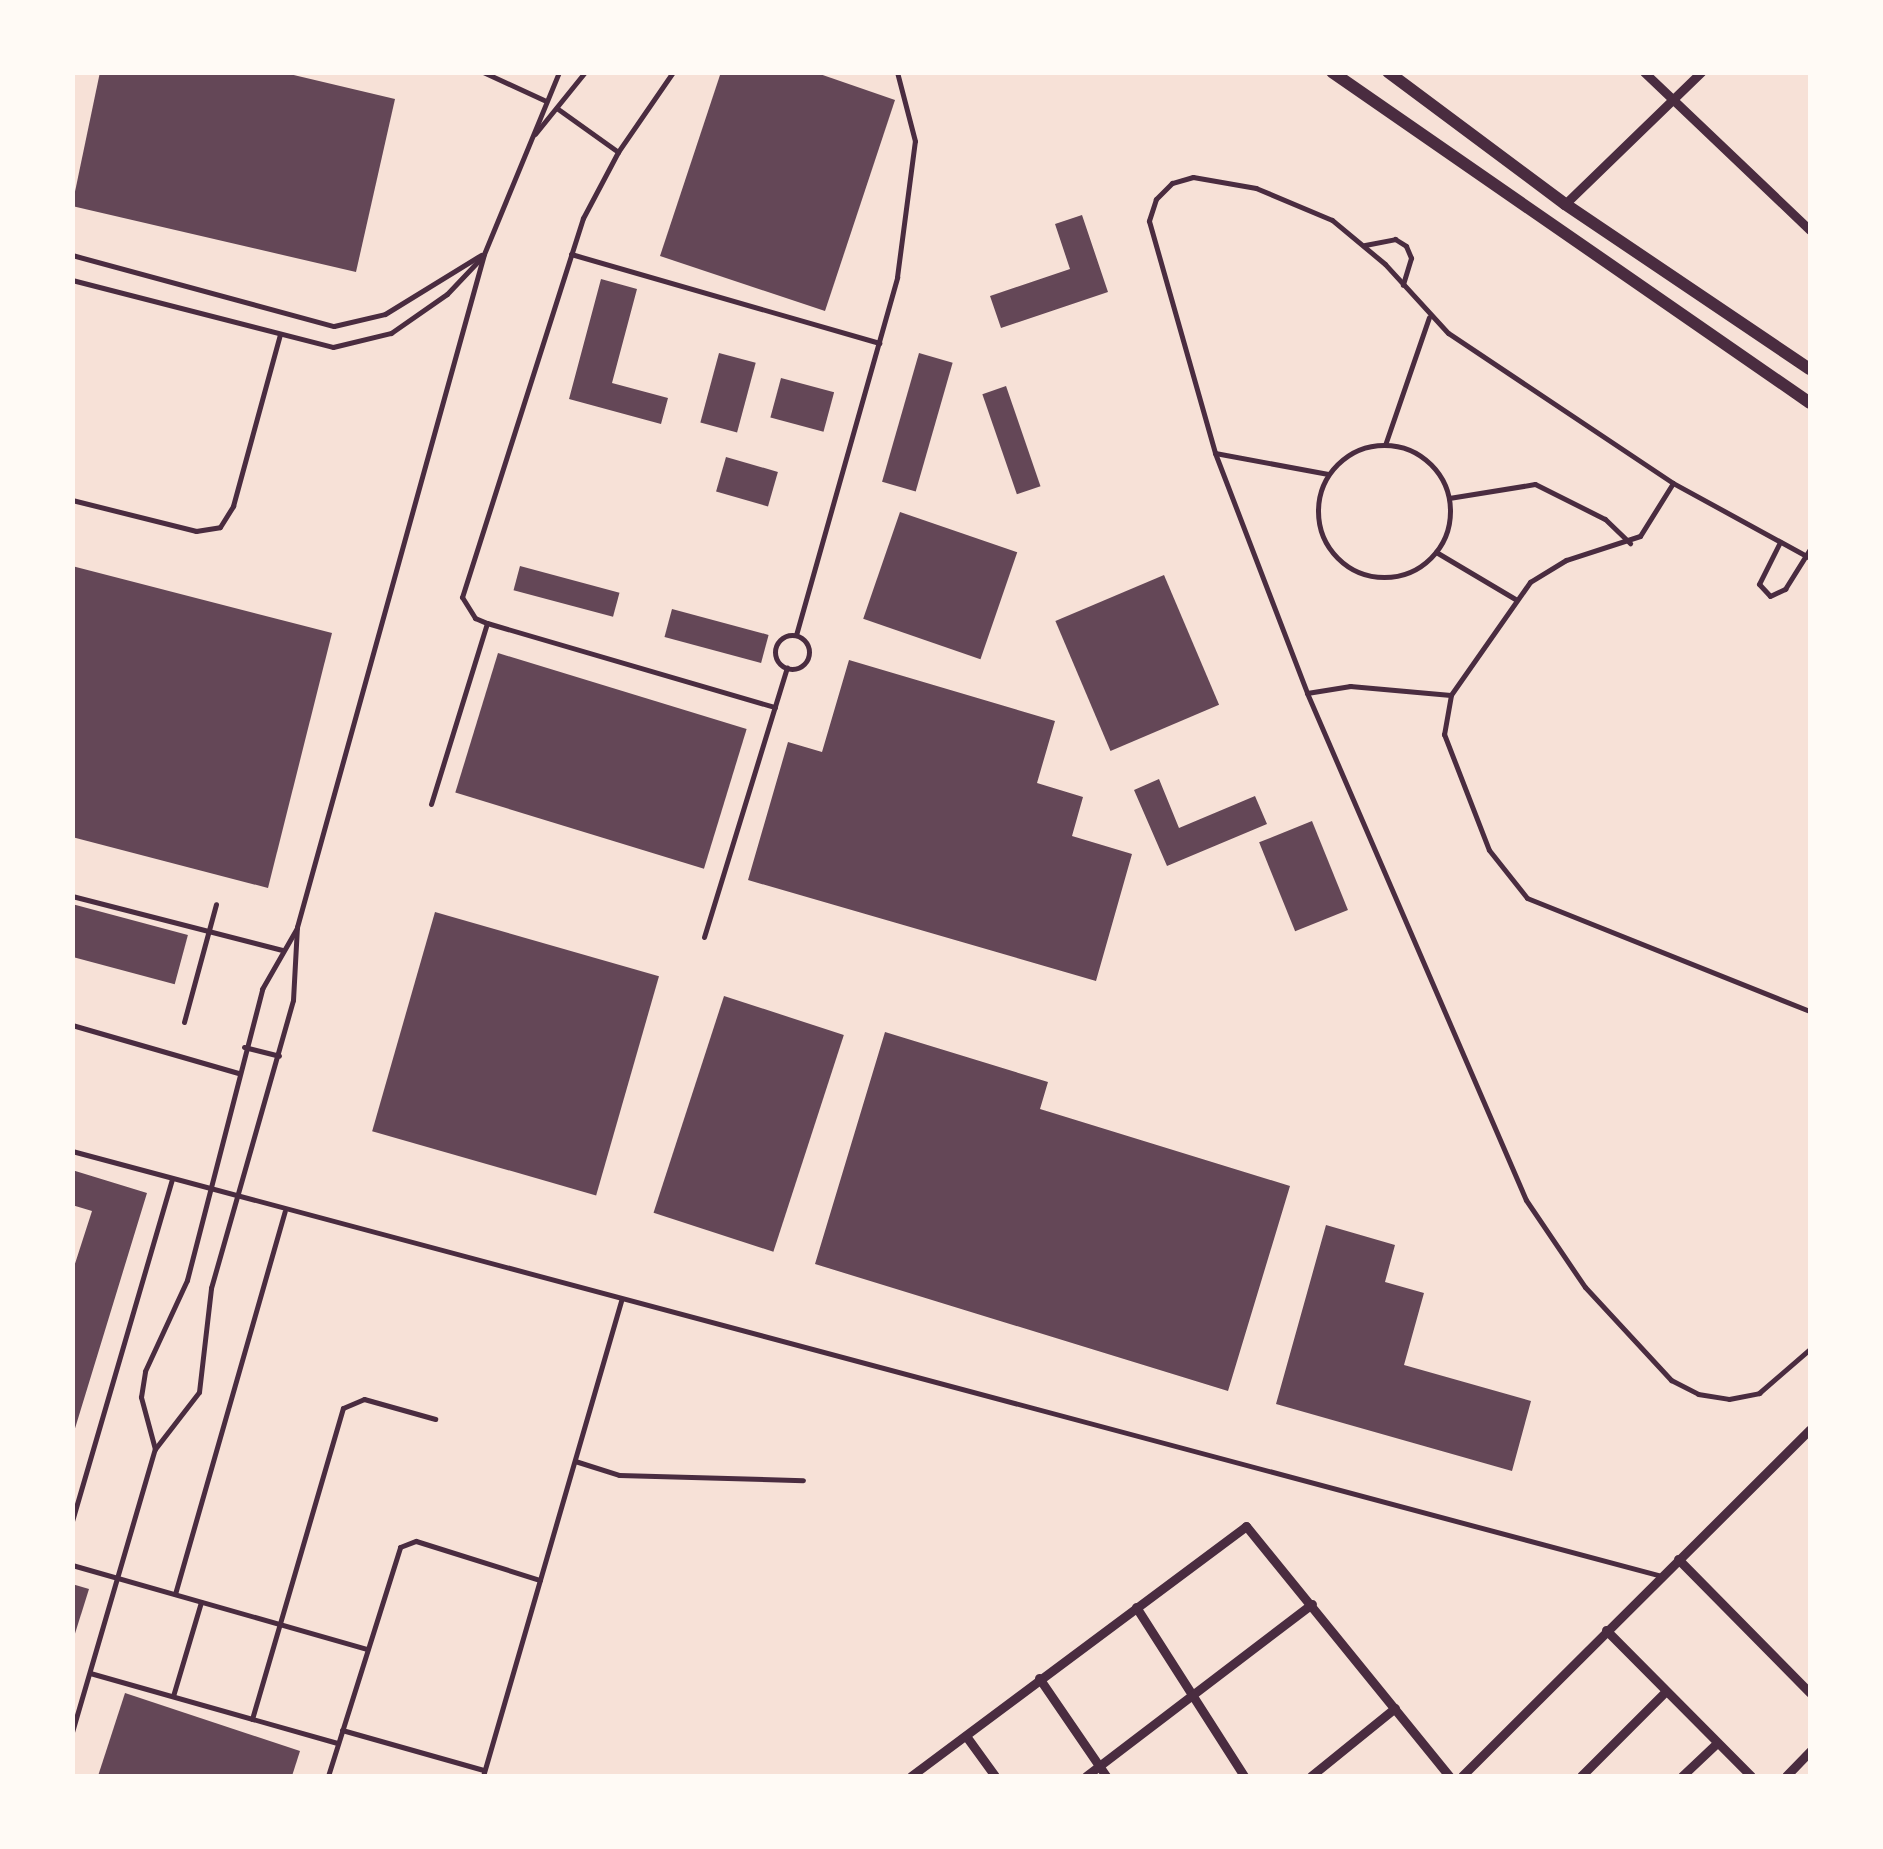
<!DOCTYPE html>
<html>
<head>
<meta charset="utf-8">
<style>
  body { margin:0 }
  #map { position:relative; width:1883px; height:1849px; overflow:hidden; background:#f7e1d7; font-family:Helvetica,sans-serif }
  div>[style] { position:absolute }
  .building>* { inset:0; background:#644757; transform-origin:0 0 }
  .service>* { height:5px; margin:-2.5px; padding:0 2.5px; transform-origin:2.5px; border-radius:2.5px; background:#4a2c40 }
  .service>.ring { margin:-2.5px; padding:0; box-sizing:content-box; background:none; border:5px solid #4a2c40; border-radius:50% }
  .minor>* { height:9px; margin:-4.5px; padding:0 4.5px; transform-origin:4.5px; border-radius:4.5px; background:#4a2c40 }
  .secondary>* { height:12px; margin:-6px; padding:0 6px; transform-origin:6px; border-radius:6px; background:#4a2c40 }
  span { translate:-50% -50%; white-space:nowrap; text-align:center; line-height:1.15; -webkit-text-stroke:8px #fffaf5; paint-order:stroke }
  .frame { position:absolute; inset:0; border:75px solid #fffaf5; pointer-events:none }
</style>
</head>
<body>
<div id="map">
  <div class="building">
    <i style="clip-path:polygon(100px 72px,281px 72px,395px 99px,356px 272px,72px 206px)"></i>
    <i style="clip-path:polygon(721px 72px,814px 72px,895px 100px,825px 311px,660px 256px)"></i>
    <i style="clip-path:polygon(1082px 215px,1108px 292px,1001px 328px,990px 296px,1070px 269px,1055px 224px)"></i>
    <i style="clip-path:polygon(601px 279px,637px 289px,612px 383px,668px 398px,661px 424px,569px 399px)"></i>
    <i style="left:719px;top:353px;width:38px;height:72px;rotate:15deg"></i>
    <i style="left:919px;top:353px;width:35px;height:134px;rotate:16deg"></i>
    <i style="left:781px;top:378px;width:55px;height:41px;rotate:15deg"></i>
    <i style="left:1006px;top:386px;width:106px;height:25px;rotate:71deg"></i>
    <i style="left:726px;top:457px;width:54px;height:36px;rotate:16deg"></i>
    <i style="left:900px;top:512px;width:124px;height:113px;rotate:19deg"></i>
    <i style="clip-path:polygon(72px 566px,332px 633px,268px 888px,72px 837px)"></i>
    <i style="left:520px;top:566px;width:103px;height:25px;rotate:15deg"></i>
    <i style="left:1164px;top:575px;width:141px;height:118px;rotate:67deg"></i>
    <i style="left:672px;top:609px;width:100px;height:29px;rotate:15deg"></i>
    <i style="left:498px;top:653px;width:260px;height:146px;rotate:17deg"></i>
    <i style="clip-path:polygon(849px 660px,1055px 721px,1037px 783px,1083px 797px,1072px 836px,1132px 854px,1096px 981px,748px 880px,788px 742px,822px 752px)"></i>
    <i style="clip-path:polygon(1159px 779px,1179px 828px,1255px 796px,1267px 824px,1167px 866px,1134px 790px)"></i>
    <i style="left:1312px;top:821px;width:96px;height:57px;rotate:68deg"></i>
    <i style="left:72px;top:904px;width:120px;height:51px;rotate:15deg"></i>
    <i style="left:435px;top:912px;width:233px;height:228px;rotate:16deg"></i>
    <i style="left:724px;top:996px;width:126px;height:228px;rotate:18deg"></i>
    <i style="clip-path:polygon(885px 1032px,1048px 1082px,1040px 1109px,1290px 1186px,1228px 1391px,815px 1264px)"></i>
    <i style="clip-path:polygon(72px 1170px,147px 1193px,73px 1435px,72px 1273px,92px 1211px,72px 1205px)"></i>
    <i style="clip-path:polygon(1326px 1225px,1395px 1245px,1385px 1282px,1424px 1293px,1404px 1365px,1531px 1401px,1512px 1471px,1276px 1404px)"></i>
    <i style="clip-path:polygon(72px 1584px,89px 1589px,73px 1640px,72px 1640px)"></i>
    <i style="clip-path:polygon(125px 1693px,300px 1751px,292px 1776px,98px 1776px)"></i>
  </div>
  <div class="service">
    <i style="left:483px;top:72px;width:67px;rotate:24.7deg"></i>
    <i style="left:673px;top:72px;width:97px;rotate:124.5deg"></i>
    <i style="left:618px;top:152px;width:75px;rotate:117.9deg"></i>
    <i style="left:583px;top:218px;width:398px;rotate:107.7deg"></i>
    <i style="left:462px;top:597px;width:25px;rotate:58deg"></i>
    <i style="left:475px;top:618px;width:13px;rotate:23deg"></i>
    <i style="left:487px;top:623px;width:300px;rotate:16.3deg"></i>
    <i style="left:558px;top:109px;width:74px;rotate:35.6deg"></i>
    <i style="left:535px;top:134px;width:80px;rotate:-51.1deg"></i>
    <i style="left:1365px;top:245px;width:31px;rotate:-11deg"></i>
    <i style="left:1395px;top:239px;width:13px;rotate:32deg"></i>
    <i style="left:1406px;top:246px;width:13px;rotate:67deg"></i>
    <i style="left:1411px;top:258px;width:28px;rotate:107deg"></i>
    <i style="left:571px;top:254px;width:321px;rotate:16.1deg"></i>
    <i style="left:72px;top:255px;width:271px;rotate:15.2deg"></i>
    <i style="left:334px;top:326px;width:52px;rotate:-13.2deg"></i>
    <i style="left:385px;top:314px;width:113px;rotate:-31.6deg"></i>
    <i style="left:72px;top:280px;width:269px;rotate:14.4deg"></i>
    <i style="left:333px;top:347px;width:60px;rotate:-13.6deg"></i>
    <i style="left:391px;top:333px;width:68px;rotate:-34.9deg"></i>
    <i style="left:447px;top:294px;width:50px;rotate:-46.6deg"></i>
    <i style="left:1385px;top:445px;width:135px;rotate:-71deg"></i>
    <i class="ring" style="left:1318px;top:445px;width:127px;height:127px"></i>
    <i style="left:1215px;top:453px;width:115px;rotate:10.5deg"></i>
    <i style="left:1673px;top:483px;width:62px;rotate:121.9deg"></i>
    <i style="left:1640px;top:536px;width:78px;rotate:162deg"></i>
    <i style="left:1566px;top:560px;width:42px;rotate:148.6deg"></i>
    <i style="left:1530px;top:582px;width:138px;rotate:125deg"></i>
    <i style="left:1451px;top:695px;width:40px;rotate:100deg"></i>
    <i style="left:1444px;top:734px;width:124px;rotate:68.8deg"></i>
    <i style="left:1489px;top:850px;width:61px;rotate:51.6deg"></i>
    <i style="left:1527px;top:898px;width:305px;rotate:21.8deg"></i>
    <i style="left:1449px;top:498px;width:87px;rotate:-9.2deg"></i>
    <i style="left:1535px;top:484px;width:78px;rotate:26.6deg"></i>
    <i style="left:1605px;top:519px;width:35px;rotate:44deg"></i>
    <i style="left:72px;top:500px;width:128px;rotate:14deg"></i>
    <i style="left:196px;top:531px;width:24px;rotate:-9deg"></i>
    <i style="left:220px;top:527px;width:25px;rotate:-58deg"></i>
    <i style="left:233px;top:506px;width:178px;rotate:-74.7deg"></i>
    <i style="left:1780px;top:542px;width:47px;rotate:116.6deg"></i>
    <i style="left:1759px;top:584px;width:16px;rotate:47deg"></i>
    <i style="left:1770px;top:596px;width:17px;rotate:-25deg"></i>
    <i style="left:1785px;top:589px;width:47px;rotate:-58deg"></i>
    <i style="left:1436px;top:552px;width:94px;rotate:30.7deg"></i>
    <i style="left:1810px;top:558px;width:156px;rotate:-151.3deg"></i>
    <i style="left:1673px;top:483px;width:270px;rotate:-146.3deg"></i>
    <i style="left:1448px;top:333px;width:93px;rotate:-132.4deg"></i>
    <i style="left:1385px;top:264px;width:69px;rotate:-140.3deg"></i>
    <i style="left:1332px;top:220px;width:82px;rotate:-157.2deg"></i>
    <i style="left:1256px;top:188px;width:64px;rotate:-170.1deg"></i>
    <i style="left:1193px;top:177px;width:22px;rotate:164deg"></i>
    <i style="left:1172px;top:183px;width:23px;rotate:135deg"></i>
    <i style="left:1156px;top:199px;width:23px;rotate:108deg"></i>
    <i style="left:1149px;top:221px;width:241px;rotate:74.1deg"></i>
    <i style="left:1215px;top:453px;width:257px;rotate:69deg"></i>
    <i style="left:1307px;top:693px;width:552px;rotate:66.64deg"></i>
    <i style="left:1526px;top:1200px;width:105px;rotate:55.9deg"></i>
    <i style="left:1585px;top:1287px;width:127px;rotate:47.2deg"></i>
    <i style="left:1671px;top:1380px;width:30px;rotate:27deg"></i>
    <i style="left:1698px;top:1394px;width:31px;rotate:9deg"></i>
    <i style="left:1729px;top:1399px;width:31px;rotate:-11deg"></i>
    <i style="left:1759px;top:1393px;width:67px;rotate:-40.8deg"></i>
    <i style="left:796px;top:635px;width:372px;rotate:-74.2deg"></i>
    <i style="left:897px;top:277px;width:137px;rotate:-82.5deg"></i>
    <i style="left:915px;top:141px;width:71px;rotate:-104.6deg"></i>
    <i class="ring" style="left:775px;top:635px;width:29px;height:29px"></i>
    <i style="left:1307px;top:693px;width:44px;rotate:-9.2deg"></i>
    <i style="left:1350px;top:686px;width:101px;rotate:5.1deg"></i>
    <i style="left:431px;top:804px;width:189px;rotate:-72.8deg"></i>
    <i style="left:72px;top:896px;width:217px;rotate:14.4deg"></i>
    <i style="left:704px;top:937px;width:282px;rotate:-72.9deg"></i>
    <i style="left:184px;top:1022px;width:122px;rotate:-74.8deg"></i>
    <i style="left:72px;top:1025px;width:173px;rotate:16.1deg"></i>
    <i style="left:244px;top:1047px;width:36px;rotate:14deg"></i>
    <i style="left:72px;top:1151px;width:1645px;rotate:14.97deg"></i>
    <i style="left:155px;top:1449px;width:54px;rotate:-105.1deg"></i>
    <i style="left:141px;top:1397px;width:26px;rotate:-81deg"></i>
    <i style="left:145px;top:1371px;width:100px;rotate:-65.2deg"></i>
    <i style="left:187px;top:1280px;width:301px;rotate:-75.5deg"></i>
    <i style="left:262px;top:989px;width:70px;rotate:-60.2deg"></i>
    <i style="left:575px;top:1461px;width:46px;rotate:17.7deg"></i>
    <i style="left:619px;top:1475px;width:184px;rotate:1.6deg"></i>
    <i style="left:72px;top:1521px;width:355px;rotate:-73.7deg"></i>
    <i style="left:72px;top:1565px;width:307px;rotate:15.9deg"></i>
    <i style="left:175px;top:1594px;width:398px;rotate:-74deg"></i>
    <i style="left:90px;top:1673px;width:257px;rotate:15.8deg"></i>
    <i style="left:173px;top:1696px;width:98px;rotate:-73.4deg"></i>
    <i style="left:252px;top:1719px;width:324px;rotate:-73.7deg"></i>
    <i style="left:343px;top:1408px;width:23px;rotate:-23deg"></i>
    <i style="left:364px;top:1399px;width:74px;rotate:15.7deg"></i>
    <i style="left:342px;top:1730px;width:147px;rotate:15.8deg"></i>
    <i style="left:72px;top:1732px;width:295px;rotate:-73.7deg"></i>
    <i style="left:155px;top:1449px;width:72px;rotate:-52.3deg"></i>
    <i style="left:199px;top:1392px;width:105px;rotate:-83.4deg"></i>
    <i style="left:211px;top:1288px;width:299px;rotate:-74.1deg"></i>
    <i style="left:293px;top:1000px;width:73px;rotate:-86.9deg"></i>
    <i style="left:297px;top:927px;width:698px;rotate:-74.47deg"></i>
    <i style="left:484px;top:254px;width:197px;rotate:-67.6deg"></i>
    <i style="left:328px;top:1776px;width:240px;rotate:-72.5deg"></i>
    <i style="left:400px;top:1547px;width:17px;rotate:-21deg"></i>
    <i style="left:416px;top:1541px;width:130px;rotate:17.5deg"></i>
    <i style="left:483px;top:1776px;width:496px;rotate:-73.8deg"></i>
  </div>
  <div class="minor">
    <i style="left:1644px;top:72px;width:229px;rotate:43.6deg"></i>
    <i style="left:1565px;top:204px;width:190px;rotate:-44.1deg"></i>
    <i style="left:1678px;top:1559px;width:188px;rotate:45.4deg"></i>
    <i style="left:1136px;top:1607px;width:201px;rotate:57.4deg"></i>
    <i style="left:1606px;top:1630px;width:206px;rotate:45.2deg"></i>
    <i style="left:1039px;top:1678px;width:119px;rotate:55.6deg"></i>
    <i style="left:966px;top:1736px;width:49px;rotate:54.1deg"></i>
    <i style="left:911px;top:1776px;width:418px;rotate:-36.7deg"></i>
    <i style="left:1246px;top:1526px;width:322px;rotate:50.9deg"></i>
    <i style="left:1086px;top:1776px;width:284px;rotate:-37.3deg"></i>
    <i style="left:1311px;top:1776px;width:108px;rotate:-39deg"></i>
    <i style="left:1462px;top:1776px;width:491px;rotate:-44.9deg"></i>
    <i style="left:1581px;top:1776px;width:120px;rotate:-45deg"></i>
    <i style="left:1682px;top:1776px;width:48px;rotate:-43.3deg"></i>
    <i style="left:1786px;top:1776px;width:35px;rotate:-46deg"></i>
  </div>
  <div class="secondary">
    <i style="left:1332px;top:72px;width:581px;rotate:34.7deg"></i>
    <i style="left:1388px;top:72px;width:221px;rotate:36.7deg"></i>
    <i style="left:1565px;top:204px;width:295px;rotate:34deg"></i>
  </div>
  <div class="frame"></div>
</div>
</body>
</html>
